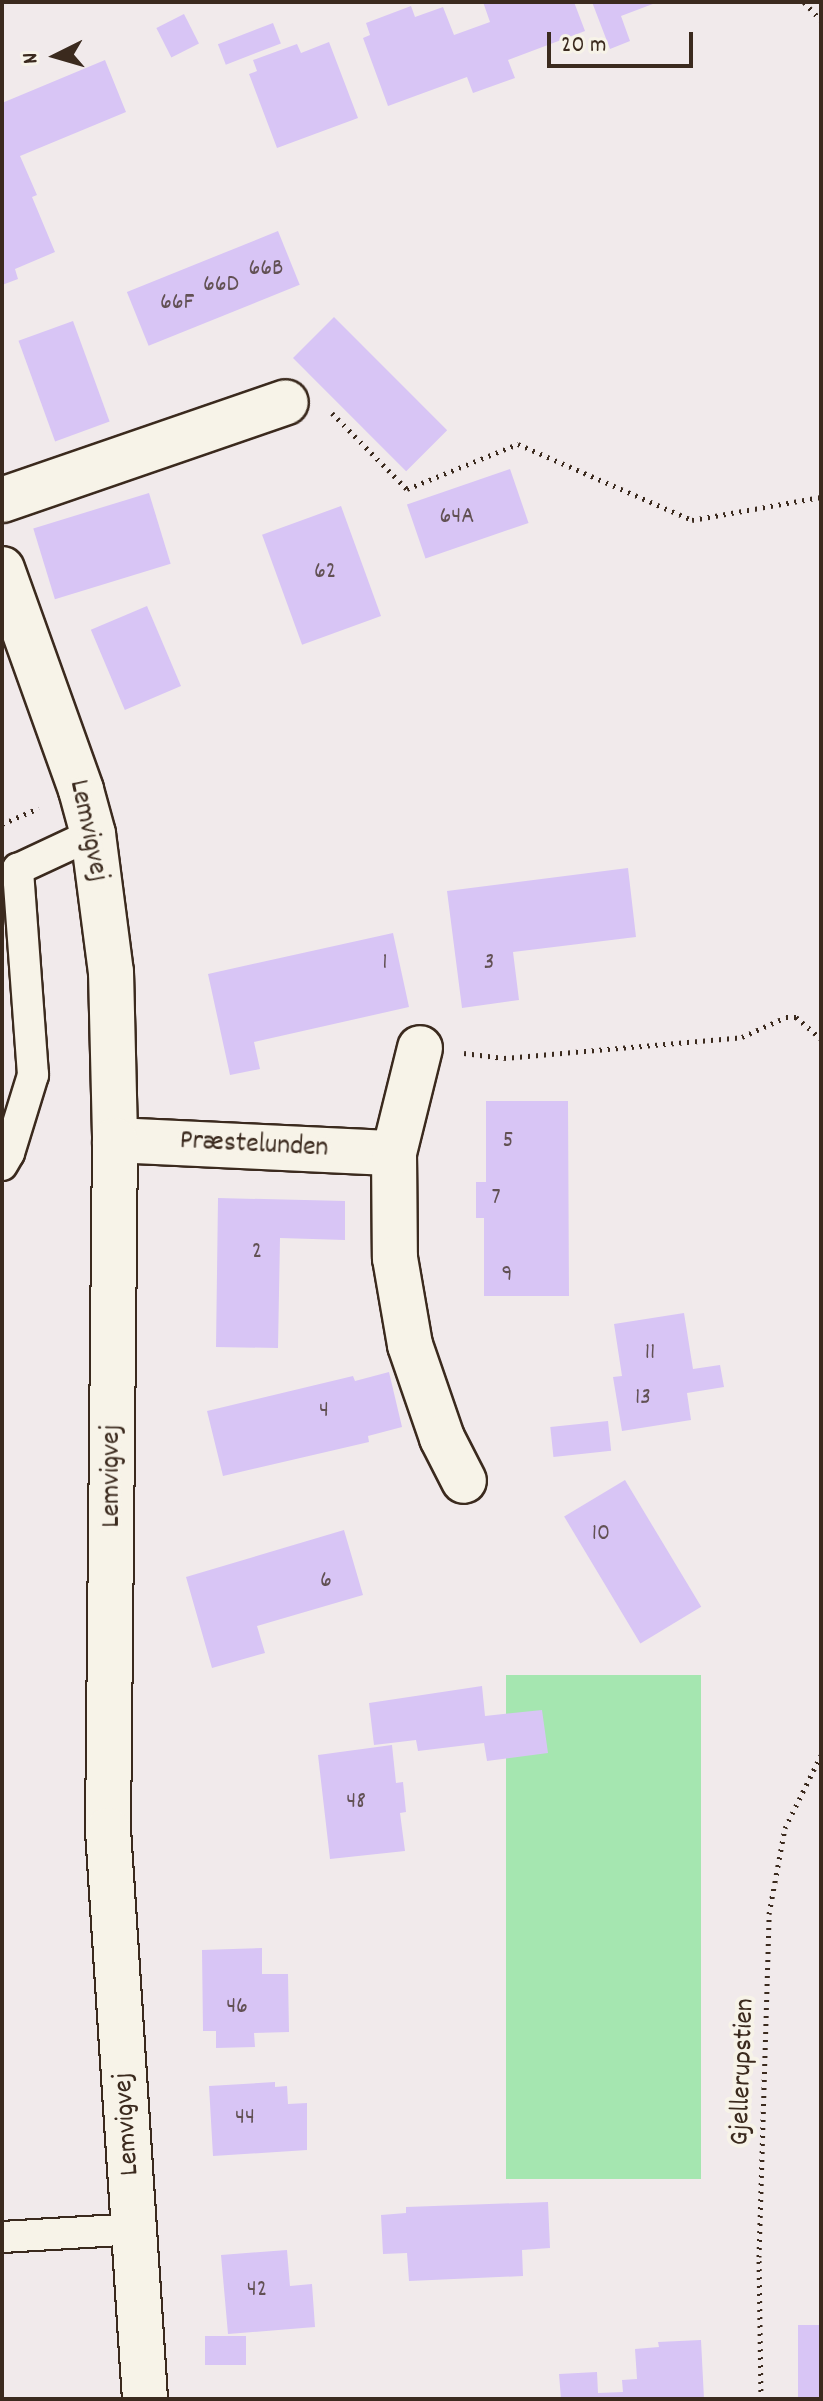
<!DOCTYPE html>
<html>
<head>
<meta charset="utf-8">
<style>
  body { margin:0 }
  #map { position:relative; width:823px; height:2401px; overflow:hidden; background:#f1eaeb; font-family:Dekko,sans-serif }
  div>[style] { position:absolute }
  .green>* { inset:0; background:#a5e6b0; transform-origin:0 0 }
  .building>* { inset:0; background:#d8c5f5; transform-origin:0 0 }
  .path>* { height:5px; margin-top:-2.5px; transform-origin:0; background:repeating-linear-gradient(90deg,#3b2a1e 0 2px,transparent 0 8px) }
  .roads { filter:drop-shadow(2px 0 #3b2a1e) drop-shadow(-2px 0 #3b2a1e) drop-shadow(0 2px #3b2a1e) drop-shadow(0 -2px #3b2a1e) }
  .service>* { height:30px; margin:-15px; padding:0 15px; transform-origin:15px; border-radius:15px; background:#f7f3e8 }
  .minor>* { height:44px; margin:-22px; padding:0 22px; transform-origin:22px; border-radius:22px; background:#f7f3e8 }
  .tertiary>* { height:44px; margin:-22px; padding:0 22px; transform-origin:22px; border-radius:22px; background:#f7f3e8 }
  span { translate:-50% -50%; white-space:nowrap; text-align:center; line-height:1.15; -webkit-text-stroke:8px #f7f3e8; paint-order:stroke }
  .number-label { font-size:24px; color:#625154 }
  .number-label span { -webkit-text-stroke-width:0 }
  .street-label { font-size:28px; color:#3b2a1e }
  .frame { position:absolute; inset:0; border:4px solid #3b2a1e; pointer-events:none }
  .north { position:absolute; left:16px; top:16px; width:80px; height:80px; -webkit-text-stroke:6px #f7f3e8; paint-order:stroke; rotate:265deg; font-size:22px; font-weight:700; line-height:32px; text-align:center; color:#3b2a1e }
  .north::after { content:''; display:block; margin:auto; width:28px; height:36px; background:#3b2a1e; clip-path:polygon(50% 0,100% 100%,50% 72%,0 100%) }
  .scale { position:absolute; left:547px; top:32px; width:146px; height:36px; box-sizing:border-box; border:4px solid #3b2a1e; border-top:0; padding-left:10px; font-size:24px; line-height:28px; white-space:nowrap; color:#3b2a1e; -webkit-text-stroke:6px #f7f3e8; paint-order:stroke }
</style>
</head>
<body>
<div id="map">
  <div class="green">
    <i style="left:701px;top:1675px;width:504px;height:195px;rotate:90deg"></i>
  </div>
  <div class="building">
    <i style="clip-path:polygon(483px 2px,574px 2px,585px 31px,508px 60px,515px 78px,473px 93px,467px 77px,388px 106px,363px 38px,370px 35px,366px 23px,411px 6px,415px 17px,443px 7px,454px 35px,490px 22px)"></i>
    <i style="clip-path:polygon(592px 2px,658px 2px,621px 16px,630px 41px,610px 49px)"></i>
    <i style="left:184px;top:14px;width:33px;height:31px;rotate:63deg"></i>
    <i style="left:273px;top:23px;width:22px;height:59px;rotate:69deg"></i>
    <i style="clip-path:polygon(329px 42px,358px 118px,277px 148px,249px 74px,257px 71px,253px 60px,297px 44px,301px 53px)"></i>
    <i style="clip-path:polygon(105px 60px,126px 112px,20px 156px,37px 195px,32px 197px,55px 252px,15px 269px,18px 279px,2px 285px,2px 103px)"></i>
    <i style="left:278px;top:231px;width:58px;height:163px;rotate:68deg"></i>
    <i style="left:334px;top:317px;width:160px;height:58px;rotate:45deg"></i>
    <i style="left:73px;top:321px;width:107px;height:58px;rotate:70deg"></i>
    <i style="left:510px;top:469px;width:57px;height:109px;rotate:71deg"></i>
    <i style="left:149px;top:493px;width:74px;height:121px;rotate:73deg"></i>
    <i style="left:341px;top:506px;width:117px;height:84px;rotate:70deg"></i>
    <i style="left:147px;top:606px;width:87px;height:61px;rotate:67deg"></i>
    <i style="clip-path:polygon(628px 868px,636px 937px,513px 952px,519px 1000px,462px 1008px,447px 891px)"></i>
    <i style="clip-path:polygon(393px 933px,409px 1007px,254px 1042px,260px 1069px,230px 1075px,208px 974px)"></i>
    <i style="clip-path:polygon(486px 1101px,568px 1101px,569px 1296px,484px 1296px,484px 1218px,476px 1218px,476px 1182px,486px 1182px)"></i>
    <i style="clip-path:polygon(218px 1198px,345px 1201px,345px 1240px,280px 1238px,278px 1348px,216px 1347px)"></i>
    <i style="clip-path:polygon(684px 1313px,693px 1369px,720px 1365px,724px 1387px,687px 1393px,691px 1420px,622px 1431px,613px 1377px,622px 1376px,614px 1324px)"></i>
    <i style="clip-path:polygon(389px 1372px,402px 1427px,368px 1436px,369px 1442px,223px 1476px,207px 1411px,353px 1376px,355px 1381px)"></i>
    <i style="left:608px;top:1421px;width:30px;height:58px;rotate:84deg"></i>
    <i style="left:625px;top:1480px;width:148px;height:71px;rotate:59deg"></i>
    <i style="clip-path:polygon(344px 1530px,363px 1595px,257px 1626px,265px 1653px,212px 1668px,186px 1577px)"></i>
    <i style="clip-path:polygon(482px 1686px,485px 1716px,542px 1710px,548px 1753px,487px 1761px,484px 1743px,418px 1751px,416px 1740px,374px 1745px,369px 1703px)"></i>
    <i style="clip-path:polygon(392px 1745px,396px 1783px,403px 1782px,406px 1812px,400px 1813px,405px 1851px,330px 1859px,318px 1755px)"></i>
    <i style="clip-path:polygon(262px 1948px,262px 1974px,288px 1974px,289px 2032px,254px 2033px,255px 2047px,216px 2048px,216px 2031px,203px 2031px,202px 1950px)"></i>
    <i style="clip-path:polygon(275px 2082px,275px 2087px,287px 2086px,288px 2104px,307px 2103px,307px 2150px,213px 2156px,209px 2086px)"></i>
    <i style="clip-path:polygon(548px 2202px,550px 2248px,522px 2250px,523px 2276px,409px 2281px,407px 2253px,383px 2254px,381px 2215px,406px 2213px,406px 2207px)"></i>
    <i style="clip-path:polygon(287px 2250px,290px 2286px,312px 2284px,315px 2327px,228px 2334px,221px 2255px)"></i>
    <i style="left:821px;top:2325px;width:74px;height:23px;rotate:90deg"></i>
    <i style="left:246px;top:2336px;width:29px;height:41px;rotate:90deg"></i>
    <i style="clip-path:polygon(701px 2340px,704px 2399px,561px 2399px,559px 2374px,597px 2372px,598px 2393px,623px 2392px,622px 2380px,637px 2379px,635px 2349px,659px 2347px,658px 2342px)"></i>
  </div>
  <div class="path">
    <i style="left:804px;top:2px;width:25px;rotate:47deg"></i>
    <i style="left:332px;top:413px;width:107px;rotate:45.4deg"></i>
    <i style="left:407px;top:489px;width:120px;rotate:-22.1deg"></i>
    <i style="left:518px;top:444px;width:190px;rotate:23.6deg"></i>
    <i style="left:692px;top:520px;width:131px;rotate:-10.1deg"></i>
    <i style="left:2px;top:824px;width:40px;rotate:-23.4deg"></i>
    <i style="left:464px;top:1053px;width:40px;rotate:7.1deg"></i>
    <i style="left:504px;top:1058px;width:239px;rotate:-5deg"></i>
    <i style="left:742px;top:1037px;width:48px;rotate:-24.4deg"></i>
    <i style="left:786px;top:1017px;width:10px"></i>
    <i style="left:796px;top:1017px;width:33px;rotate:41deg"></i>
    <i style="left:761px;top:2399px;width:142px;rotate:-90.8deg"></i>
    <i style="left:759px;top:2257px;width:343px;rotate:-88.3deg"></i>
    <i style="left:769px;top:1914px;width:87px;rotate:-79.5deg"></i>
    <i style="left:785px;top:1828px;width:81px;rotate:-63.7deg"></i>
  </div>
  <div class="roads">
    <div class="service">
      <i style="left:2px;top:1165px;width:14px;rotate:-60deg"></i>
      <i style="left:9px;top:1153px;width:82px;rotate:-72.9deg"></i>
      <i style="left:33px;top:1075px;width:207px;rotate:-94.2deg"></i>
      <i style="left:18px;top:869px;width:83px;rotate:-25deg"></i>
      <i style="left:2px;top:2237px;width:133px;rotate:-3.4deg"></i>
    </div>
    <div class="minor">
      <i style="left:2px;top:500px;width:300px;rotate:-19deg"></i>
      <i style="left:115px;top:1140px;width:279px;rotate:2.7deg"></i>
      <i style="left:394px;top:1153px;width:105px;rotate:89.5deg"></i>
      <i style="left:395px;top:1258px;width:88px;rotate:80.2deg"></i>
      <i style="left:410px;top:1345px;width:98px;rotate:71deg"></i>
      <i style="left:442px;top:1438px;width:48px;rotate:62.9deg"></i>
      <i style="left:394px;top:1153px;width:108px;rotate:-76.1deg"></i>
    </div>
    <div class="tertiary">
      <i style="left:2px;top:569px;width:235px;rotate:70.3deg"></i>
      <i style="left:81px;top:790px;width:46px;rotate:74.7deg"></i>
      <i style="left:93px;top:834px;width:139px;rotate:82.6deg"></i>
      <i style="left:111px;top:972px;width:168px;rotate:88.6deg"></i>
      <i style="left:115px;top:1140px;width:690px;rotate:90.58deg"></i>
      <i style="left:108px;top:1830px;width:570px;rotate:86.28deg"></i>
    </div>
  </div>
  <div class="number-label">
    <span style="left:266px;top:270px">66B</span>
    <span style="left:221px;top:286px">66D</span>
    <span style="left:177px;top:304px">66F</span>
    <span style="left:457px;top:518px">64A</span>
    <span style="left:325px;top:573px">62</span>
    <span style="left:385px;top:964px">1</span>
    <span style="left:489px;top:964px">3</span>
    <span style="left:508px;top:1142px">5</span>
    <span style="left:496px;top:1199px">7</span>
    <span style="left:257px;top:1253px">2</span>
    <span style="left:507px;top:1276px">9</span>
    <span style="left:650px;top:1354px">11</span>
    <span style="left:643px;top:1399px">13</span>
    <span style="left:324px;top:1412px">4</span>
    <span style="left:601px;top:1535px">10</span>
    <span style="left:326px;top:1582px">6</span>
    <span style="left:356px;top:1803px">48</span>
    <span style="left:237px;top:2008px">46</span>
    <span style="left:245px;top:2119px">44</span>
    <span style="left:257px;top:2291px">42</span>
  </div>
  <div class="street-label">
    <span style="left:87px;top:831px;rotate:78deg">Lemvigvej</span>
    <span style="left:254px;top:1146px;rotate:3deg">Præstelunden</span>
    <span style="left:113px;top:1476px;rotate:-90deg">Lemvigvej</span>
    <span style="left:744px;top:2072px;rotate:-88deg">Gjellerupstien</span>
    <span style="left:128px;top:2124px;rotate:-94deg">Lemvigvej</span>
  </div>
  <div class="frame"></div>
  <div class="north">N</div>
  <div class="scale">20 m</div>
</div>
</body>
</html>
